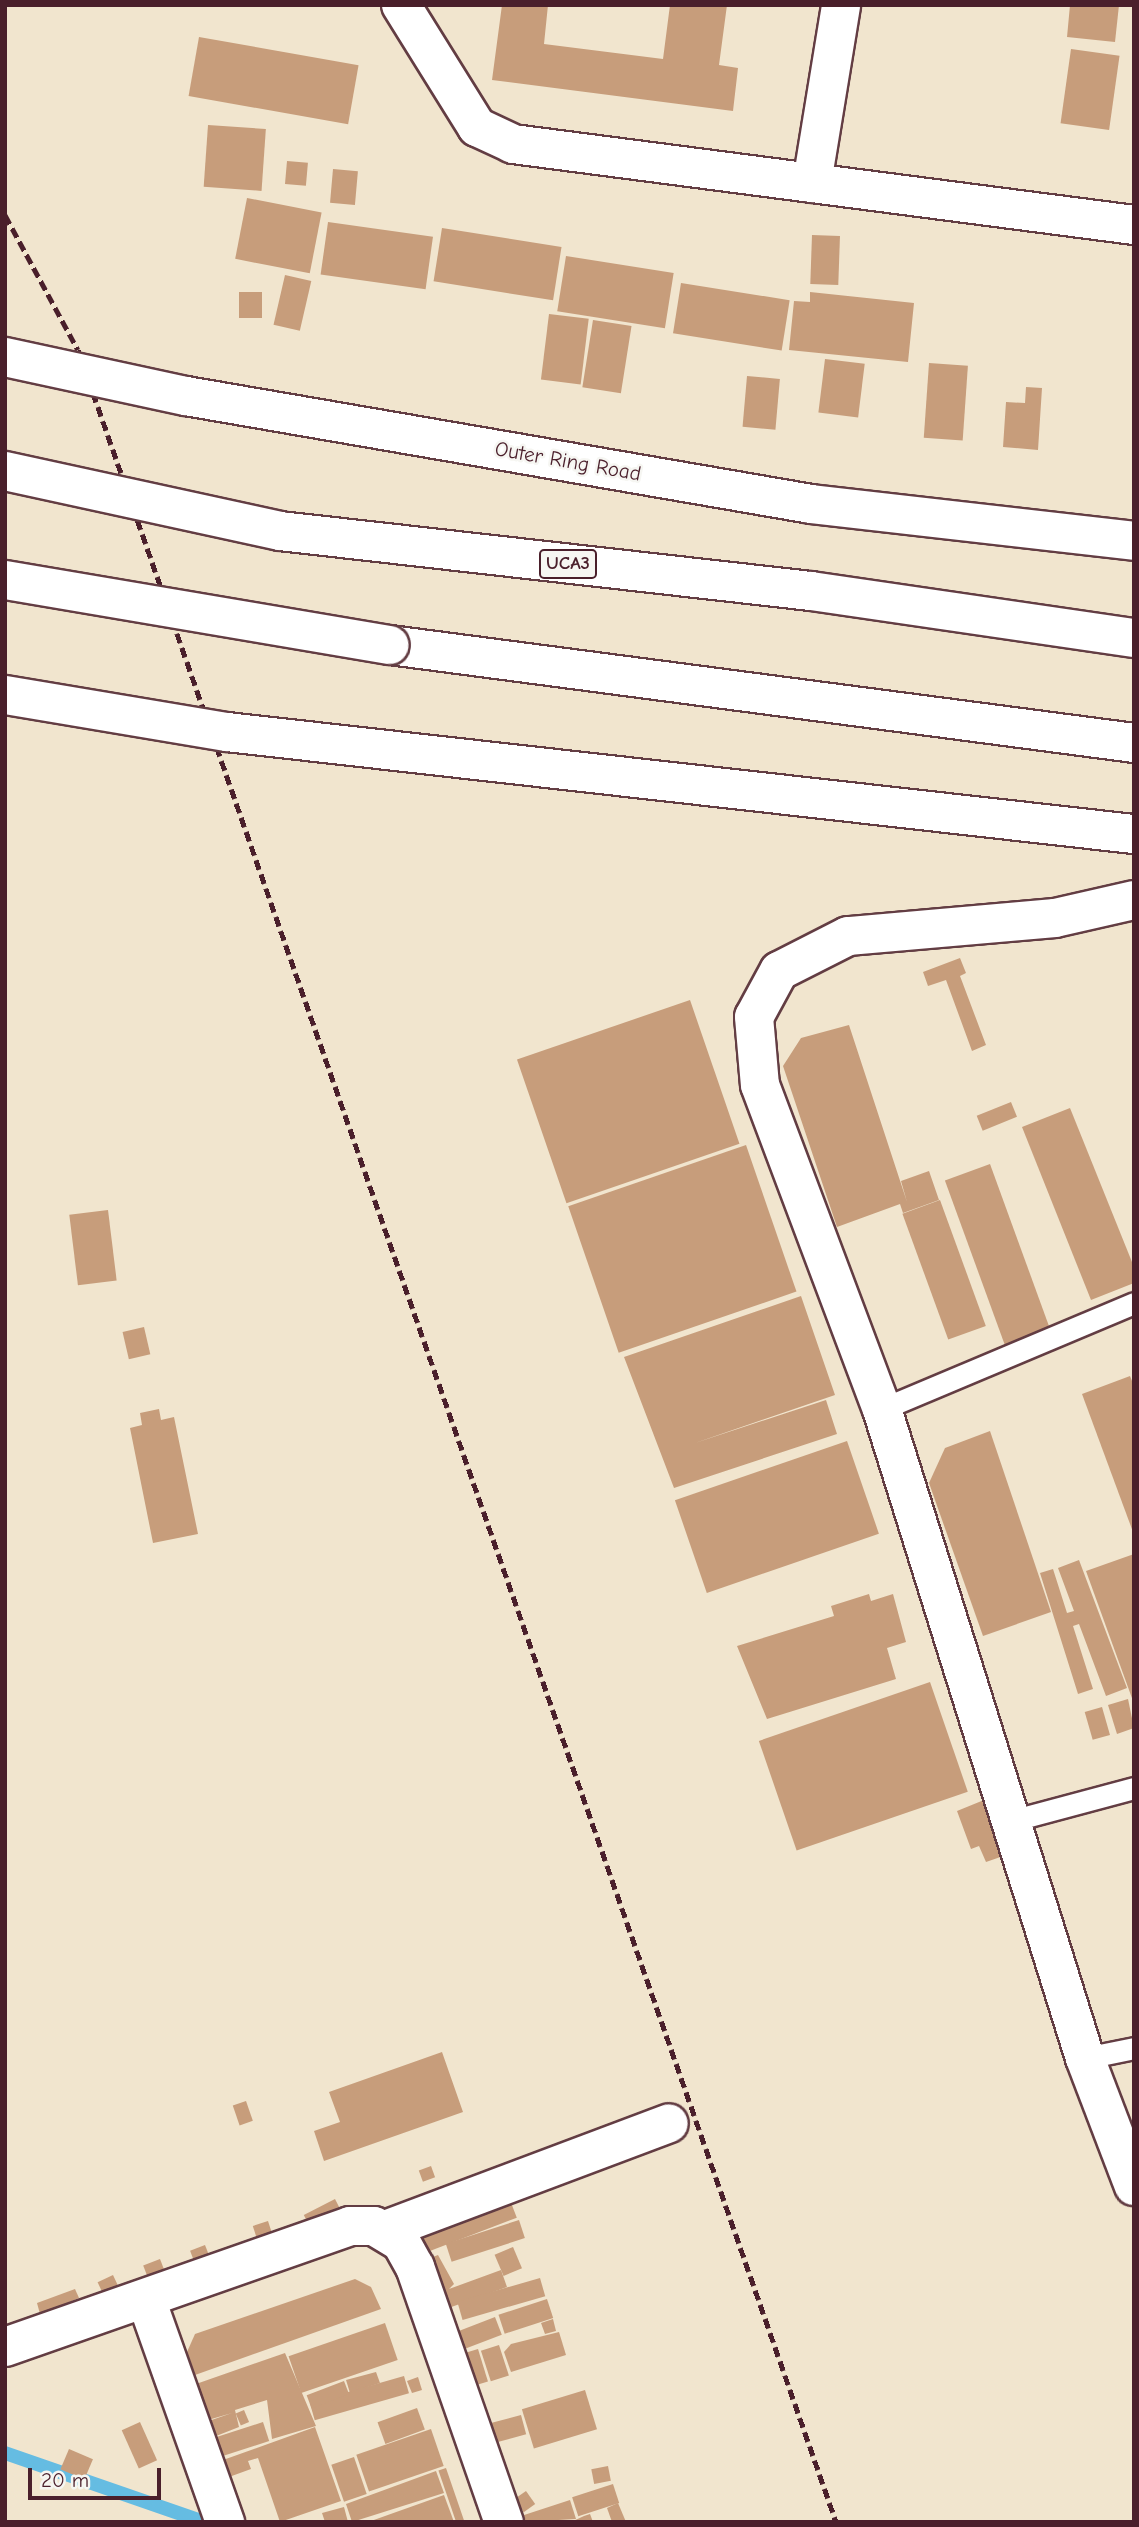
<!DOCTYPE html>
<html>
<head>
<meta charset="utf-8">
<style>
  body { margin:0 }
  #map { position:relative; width:1139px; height:2527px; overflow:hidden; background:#f1e5ce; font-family:"Comic Neue",sans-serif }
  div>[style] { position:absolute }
  .stream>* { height:14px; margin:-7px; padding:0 7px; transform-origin:7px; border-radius:7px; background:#65bce2 }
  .building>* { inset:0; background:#c79d7b; transform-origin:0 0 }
  .roads { filter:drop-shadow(2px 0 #633d43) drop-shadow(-2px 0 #633d43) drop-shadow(0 2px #633d43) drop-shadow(0 -2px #633d43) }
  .lane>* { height:21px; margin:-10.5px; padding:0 10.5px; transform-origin:10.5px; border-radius:10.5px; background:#fff }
  .street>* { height:38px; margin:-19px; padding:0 19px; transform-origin:19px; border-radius:19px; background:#fff }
  .primary>* { height:38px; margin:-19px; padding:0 19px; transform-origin:19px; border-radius:19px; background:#fff }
  .rail>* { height:5px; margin-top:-2.5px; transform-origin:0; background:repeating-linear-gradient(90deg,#4a1f2b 0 10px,transparent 0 15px) }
  .bridges { filter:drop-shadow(2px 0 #633d43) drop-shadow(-2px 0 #633d43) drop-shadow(0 2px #633d43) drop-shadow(0 -2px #633d43) }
  .secondary-bridge>* { height:38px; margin:-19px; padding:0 19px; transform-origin:19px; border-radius:19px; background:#fff }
  .primary-bridge>* { height:38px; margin:-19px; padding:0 19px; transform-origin:19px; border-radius:19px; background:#fff }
  span { translate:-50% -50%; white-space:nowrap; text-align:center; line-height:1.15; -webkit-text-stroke:5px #f6f6f2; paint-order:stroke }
  .shield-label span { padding:2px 5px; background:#f6f6f2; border:2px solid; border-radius:5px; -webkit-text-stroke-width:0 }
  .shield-label { font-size:19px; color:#4a1f2b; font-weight:700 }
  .street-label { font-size:21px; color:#4a1f2b }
  .frame { position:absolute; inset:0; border:7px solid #4a1f2b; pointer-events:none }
  .scale { position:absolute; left:28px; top:2468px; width:133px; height:32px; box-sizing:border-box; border:4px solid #4a1f2b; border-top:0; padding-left:9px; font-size:21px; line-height:24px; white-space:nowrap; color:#4a1f2b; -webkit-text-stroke:5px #f6f6f2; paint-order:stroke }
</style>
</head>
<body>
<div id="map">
  <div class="stream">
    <i style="left:5px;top:2453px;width:211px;rotate:19.1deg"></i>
  </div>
  <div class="building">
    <i style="clip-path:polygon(502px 5px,548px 5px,544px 44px,663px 59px,670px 5px,727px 5px,719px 65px,738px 68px,733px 111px,492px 80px)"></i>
    <i style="clip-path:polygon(1070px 5px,1119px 5px,1115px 42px,1067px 37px)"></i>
    <i style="left:199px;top:37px;width:162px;height:60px;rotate:10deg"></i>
    <i style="left:1071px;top:49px;width:49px;height:75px;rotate:8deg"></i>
    <i style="left:208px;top:125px;width:58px;height:62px;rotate:4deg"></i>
    <i style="left:287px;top:161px;width:21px;height:23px;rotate:5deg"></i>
    <i style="left:333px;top:169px;width:25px;height:34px;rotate:5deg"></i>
    <i style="left:247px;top:198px;width:76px;height:62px;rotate:11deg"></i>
    <i style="left:328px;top:222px;width:106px;height:53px;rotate:8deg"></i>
    <i style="left:442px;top:228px;width:121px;height:54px;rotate:9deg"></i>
    <i style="left:812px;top:235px;width:28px;height:49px;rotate:2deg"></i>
    <i style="left:566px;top:256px;width:109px;height:56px;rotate:9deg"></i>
    <i style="left:285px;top:275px;width:27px;height:51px;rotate:13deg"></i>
    <i style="left:681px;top:283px;width:110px;height:51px;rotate:9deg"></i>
    <i style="left:239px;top:292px;width:23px;height:26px"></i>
    <i style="clip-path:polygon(810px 292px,914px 303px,908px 362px,789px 350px,794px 301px,810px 302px)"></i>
    <i style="left:549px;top:314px;width:40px;height:66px;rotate:7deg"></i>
    <i style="left:593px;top:320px;width:39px;height:68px;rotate:9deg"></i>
    <i style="left:825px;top:359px;width:40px;height:54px;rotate:7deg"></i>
    <i style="left:929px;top:363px;width:39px;height:75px;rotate:4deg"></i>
    <i style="left:747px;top:376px;width:33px;height:51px;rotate:5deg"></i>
    <i style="clip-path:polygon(1026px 387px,1042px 388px,1038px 450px,1003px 447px,1006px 402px,1025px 403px)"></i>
    <i style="clip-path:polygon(960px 958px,966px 973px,960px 976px,986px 1045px,972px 1051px,946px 980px,928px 986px,923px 972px)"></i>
    <i style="left:690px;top:1000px;width:152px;height:183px;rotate:71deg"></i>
    <i style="clip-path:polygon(849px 1025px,907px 1202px,901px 1181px,929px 1171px,939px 1200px,903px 1213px,900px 1204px,837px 1227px,783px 1066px,801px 1038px)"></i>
    <i style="left:1011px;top:1102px;width:16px;height:37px;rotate:68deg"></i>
    <i style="clip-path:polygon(1070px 1108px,1134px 1267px,1134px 1283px,1091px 1300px,1022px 1127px)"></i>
    <i style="left:746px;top:1145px;width:155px;height:188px;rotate:71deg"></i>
    <i style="left:990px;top:1164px;width:175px;height:48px;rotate:70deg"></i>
    <i style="left:940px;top:1200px;width:134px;height:40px;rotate:70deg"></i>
    <i style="left:108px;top:1210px;width:71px;height:39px;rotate:83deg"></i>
    <i style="clip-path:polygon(801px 1296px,835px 1395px,695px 1443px,826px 1400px,837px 1434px,674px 1488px,624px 1357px)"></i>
    <i style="left:144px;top:1327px;width:28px;height:22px;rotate:77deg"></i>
    <i style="clip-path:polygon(1130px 1376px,1134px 1386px,1133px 1532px,1082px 1394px)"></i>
    <i style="clip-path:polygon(159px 1409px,161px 1420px,174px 1417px,198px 1534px,153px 1543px,130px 1428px,142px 1425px,140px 1413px)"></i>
    <i style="clip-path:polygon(990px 1431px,1051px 1612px,983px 1636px,929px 1483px,945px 1448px)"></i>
    <i style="left:847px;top:1441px;width:98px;height:182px;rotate:71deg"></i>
    <i style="clip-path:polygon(1134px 1554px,1134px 1701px,1133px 1701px,1086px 1571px)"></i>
    <i style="clip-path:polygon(1079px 1560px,1127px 1688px,1106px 1696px,1079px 1624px,1073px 1626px,1093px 1689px,1078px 1694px,1040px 1573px,1053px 1569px,1067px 1613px,1074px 1611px,1058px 1568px)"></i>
    <i style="clip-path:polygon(869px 1594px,871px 1601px,893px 1594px,906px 1642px,887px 1648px,896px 1679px,767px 1719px,737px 1646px,834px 1616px,831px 1606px)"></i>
    <i style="left:930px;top:1682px;width:116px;height:181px;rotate:71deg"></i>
    <i style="clip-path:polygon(1128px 1699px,1134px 1728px,1117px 1734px,1108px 1705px)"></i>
    <i style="left:1102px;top:1707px;width:29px;height:18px;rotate:74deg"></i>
    <i style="clip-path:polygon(984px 1800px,999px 1841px,1012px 1853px,986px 1862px,979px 1846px,971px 1849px,957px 1811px)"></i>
    <i style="clip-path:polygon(442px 2052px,463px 2112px,324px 2161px,314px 2131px,340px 2122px,329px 2092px)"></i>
    <i style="left:246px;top:2101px;width:21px;height:14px;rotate:71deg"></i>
    <i style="left:431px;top:2166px;width:12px;height:13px;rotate:70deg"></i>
    <i style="left:335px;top:2199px;width:13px;height:35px;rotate:63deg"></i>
    <i style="left:510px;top:2200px;width:19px;height:98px;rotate:69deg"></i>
    <i style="left:519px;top:2220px;width:19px;height:77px;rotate:72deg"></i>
    <i style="left:268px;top:2221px;width:19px;height:16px;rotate:72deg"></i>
    <i style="left:205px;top:2245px;width:17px;height:16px;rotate:69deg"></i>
    <i style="left:513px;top:2247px;width:23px;height:20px;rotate:67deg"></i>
    <i style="clip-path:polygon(438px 2255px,454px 2284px,449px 2289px,501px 2270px,507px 2287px,443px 2310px,437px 2293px,444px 2290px,437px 2291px,425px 2260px)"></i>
    <i style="left:160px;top:2259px;width:17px;height:18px;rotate:69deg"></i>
    <i style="left:113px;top:2275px;width:17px;height:17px;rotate:65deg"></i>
    <i style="left:540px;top:2278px;width:19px;height:86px;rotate:74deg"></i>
    <i style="clip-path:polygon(355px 2279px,371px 2287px,381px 2309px,195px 2375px,187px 2352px,195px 2334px)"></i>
    <i style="clip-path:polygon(75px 2289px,79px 2298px,40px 2314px,37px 2303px)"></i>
    <i style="left:547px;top:2299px;width:20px;height:51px;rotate:72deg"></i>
    <i style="left:495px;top:2317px;width:19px;height:45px;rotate:69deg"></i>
    <i style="clip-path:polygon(553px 2319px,556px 2331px,545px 2334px,541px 2323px)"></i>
    <i style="left:385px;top:2323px;width:39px;height:102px;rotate:71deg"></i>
    <i style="clip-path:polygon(559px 2332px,566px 2355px,511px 2372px,504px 2352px,511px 2344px)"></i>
    <i style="left:499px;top:2345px;width:32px;height:19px;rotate:72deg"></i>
    <i style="left:478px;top:2349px;width:34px;height:19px;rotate:73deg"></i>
    <i style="clip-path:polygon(285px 2353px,316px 2426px,272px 2439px,267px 2400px,235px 2410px,239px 2427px,206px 2440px,200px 2424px,232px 2413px,208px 2420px,196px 2384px)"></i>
    <i style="clip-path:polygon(376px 2372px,380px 2383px,350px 2393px,346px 2380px)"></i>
    <i style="left:404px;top:2376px;width:18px;height:98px;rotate:74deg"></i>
    <i style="clip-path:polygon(418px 2377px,422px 2390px,412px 2393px,407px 2381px)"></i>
    <i style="left:344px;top:2381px;width:14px;height:40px;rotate:69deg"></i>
    <i style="left:585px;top:2390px;width:41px;height:66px;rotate:73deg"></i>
    <i style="left:417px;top:2408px;width:23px;height:42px;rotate:70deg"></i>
    <i style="left:244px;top:2410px;width:13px;height:9px;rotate:67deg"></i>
    <i style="left:521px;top:2415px;width:20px;height:40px;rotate:75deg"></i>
    <i style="left:140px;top:2422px;width:42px;height:20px;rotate:66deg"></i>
    <i style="left:263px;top:2422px;width:20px;height:52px;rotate:72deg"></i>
    <i style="clip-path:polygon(315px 2427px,341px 2501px,280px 2522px,258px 2458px,248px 2461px,251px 2469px,229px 2477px,223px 2460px)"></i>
    <i style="left:431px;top:2429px;width:39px;height:79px;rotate:71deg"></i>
    <i style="left:69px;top:2449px;width:26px;height:22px;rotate:23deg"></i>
    <i style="left:354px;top:2457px;width:39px;height:24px;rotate:71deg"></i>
    <i style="left:608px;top:2466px;width:15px;height:17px;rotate:79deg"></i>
    <i style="left:446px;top:2468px;width:57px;height:8px;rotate:71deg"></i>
    <i style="clip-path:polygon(436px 2471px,444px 2493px,352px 2522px,346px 2504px)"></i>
    <i style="left:613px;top:2484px;width:20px;height:43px;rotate:72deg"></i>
    <i style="left:526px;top:2491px;width:16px;height:14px;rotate:55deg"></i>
    <i style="clip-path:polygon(444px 2495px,454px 2522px,371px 2522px,371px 2521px)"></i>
    <i style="clip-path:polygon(570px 2500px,576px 2519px,523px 2522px,521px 2516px)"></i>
    <i style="clip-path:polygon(618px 2503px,626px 2522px,612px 2522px,607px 2508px)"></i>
    <i style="clip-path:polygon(344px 2507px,348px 2522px,325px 2522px,322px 2513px)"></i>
    <i style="clip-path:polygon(590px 2514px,593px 2522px,571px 2522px,584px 2516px)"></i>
  </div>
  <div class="roads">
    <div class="lane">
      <i style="left:882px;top:1409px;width:273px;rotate:-22.8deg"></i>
      <i style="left:1011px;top:1821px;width:127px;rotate:-15deg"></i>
      <i style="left:1085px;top:2058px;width:50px;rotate:-11.5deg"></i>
    </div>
    <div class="street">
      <i style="left:401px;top:5px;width:144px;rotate:58.1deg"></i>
      <i style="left:477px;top:127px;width:40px;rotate:25deg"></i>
      <i style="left:513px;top:144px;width:626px;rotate:7.43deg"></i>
      <i style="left:812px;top:183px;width:180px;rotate:-80.7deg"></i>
      <i style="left:1134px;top:900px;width:81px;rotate:167.2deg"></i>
      <i style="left:1055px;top:918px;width:208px;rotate:175deg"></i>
      <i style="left:848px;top:936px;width:77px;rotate:153.1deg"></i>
      <i style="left:779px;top:971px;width:52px;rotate:118.5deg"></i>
      <i style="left:754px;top:1017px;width:68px;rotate:85deg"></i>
      <i style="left:760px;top:1085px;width:346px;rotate:69.4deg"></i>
      <i style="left:882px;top:1409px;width:680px;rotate:72.63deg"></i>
      <i style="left:1085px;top:2058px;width:137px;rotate:69.1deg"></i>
      <i style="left:385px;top:2230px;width:303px;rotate:-20.6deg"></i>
      <i style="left:146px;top:2299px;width:237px;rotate:70.5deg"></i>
      <i style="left:5px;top:2347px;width:366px;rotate:-19.3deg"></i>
      <i style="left:350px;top:2226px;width:24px"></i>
      <i style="left:374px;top:2226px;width:31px;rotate:31deg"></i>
      <i style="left:401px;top:2242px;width:29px;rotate:61deg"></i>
      <i style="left:415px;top:2267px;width:270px;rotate:70.8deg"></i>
    </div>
    <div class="primary">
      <i style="left:390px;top:645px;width:750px;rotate:7.5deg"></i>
    </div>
  </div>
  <div class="rail">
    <i style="left:5px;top:215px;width:153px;rotate:61.6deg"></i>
    <i style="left:78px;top:350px;width:2300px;rotate:70.76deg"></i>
  </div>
  <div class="bridges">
    <div class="secondary-bridge">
      <i style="left:5px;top:357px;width:185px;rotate:12.2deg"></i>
      <i style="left:186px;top:396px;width:634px;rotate:9.8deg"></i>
      <i style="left:811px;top:504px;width:325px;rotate:6.5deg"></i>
      <i style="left:5px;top:695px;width:225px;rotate:9.5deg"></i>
      <i style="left:227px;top:732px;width:913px;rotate:6.42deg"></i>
    </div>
    <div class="primary-bridge">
      <i style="left:5px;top:471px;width:281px;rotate:12.3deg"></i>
      <i style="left:280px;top:531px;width:534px;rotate:6.45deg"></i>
      <i style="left:811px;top:591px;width:326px;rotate:8.3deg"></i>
      <i style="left:5px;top:580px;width:390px;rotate:9.6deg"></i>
    </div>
  </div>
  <div class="shield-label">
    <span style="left:568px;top:564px">UCA3</span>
  </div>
  <div class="street-label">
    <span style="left:568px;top:461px;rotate:10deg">Outer Ring Road</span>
  </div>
  <div class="frame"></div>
  <div class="scale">20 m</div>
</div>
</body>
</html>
